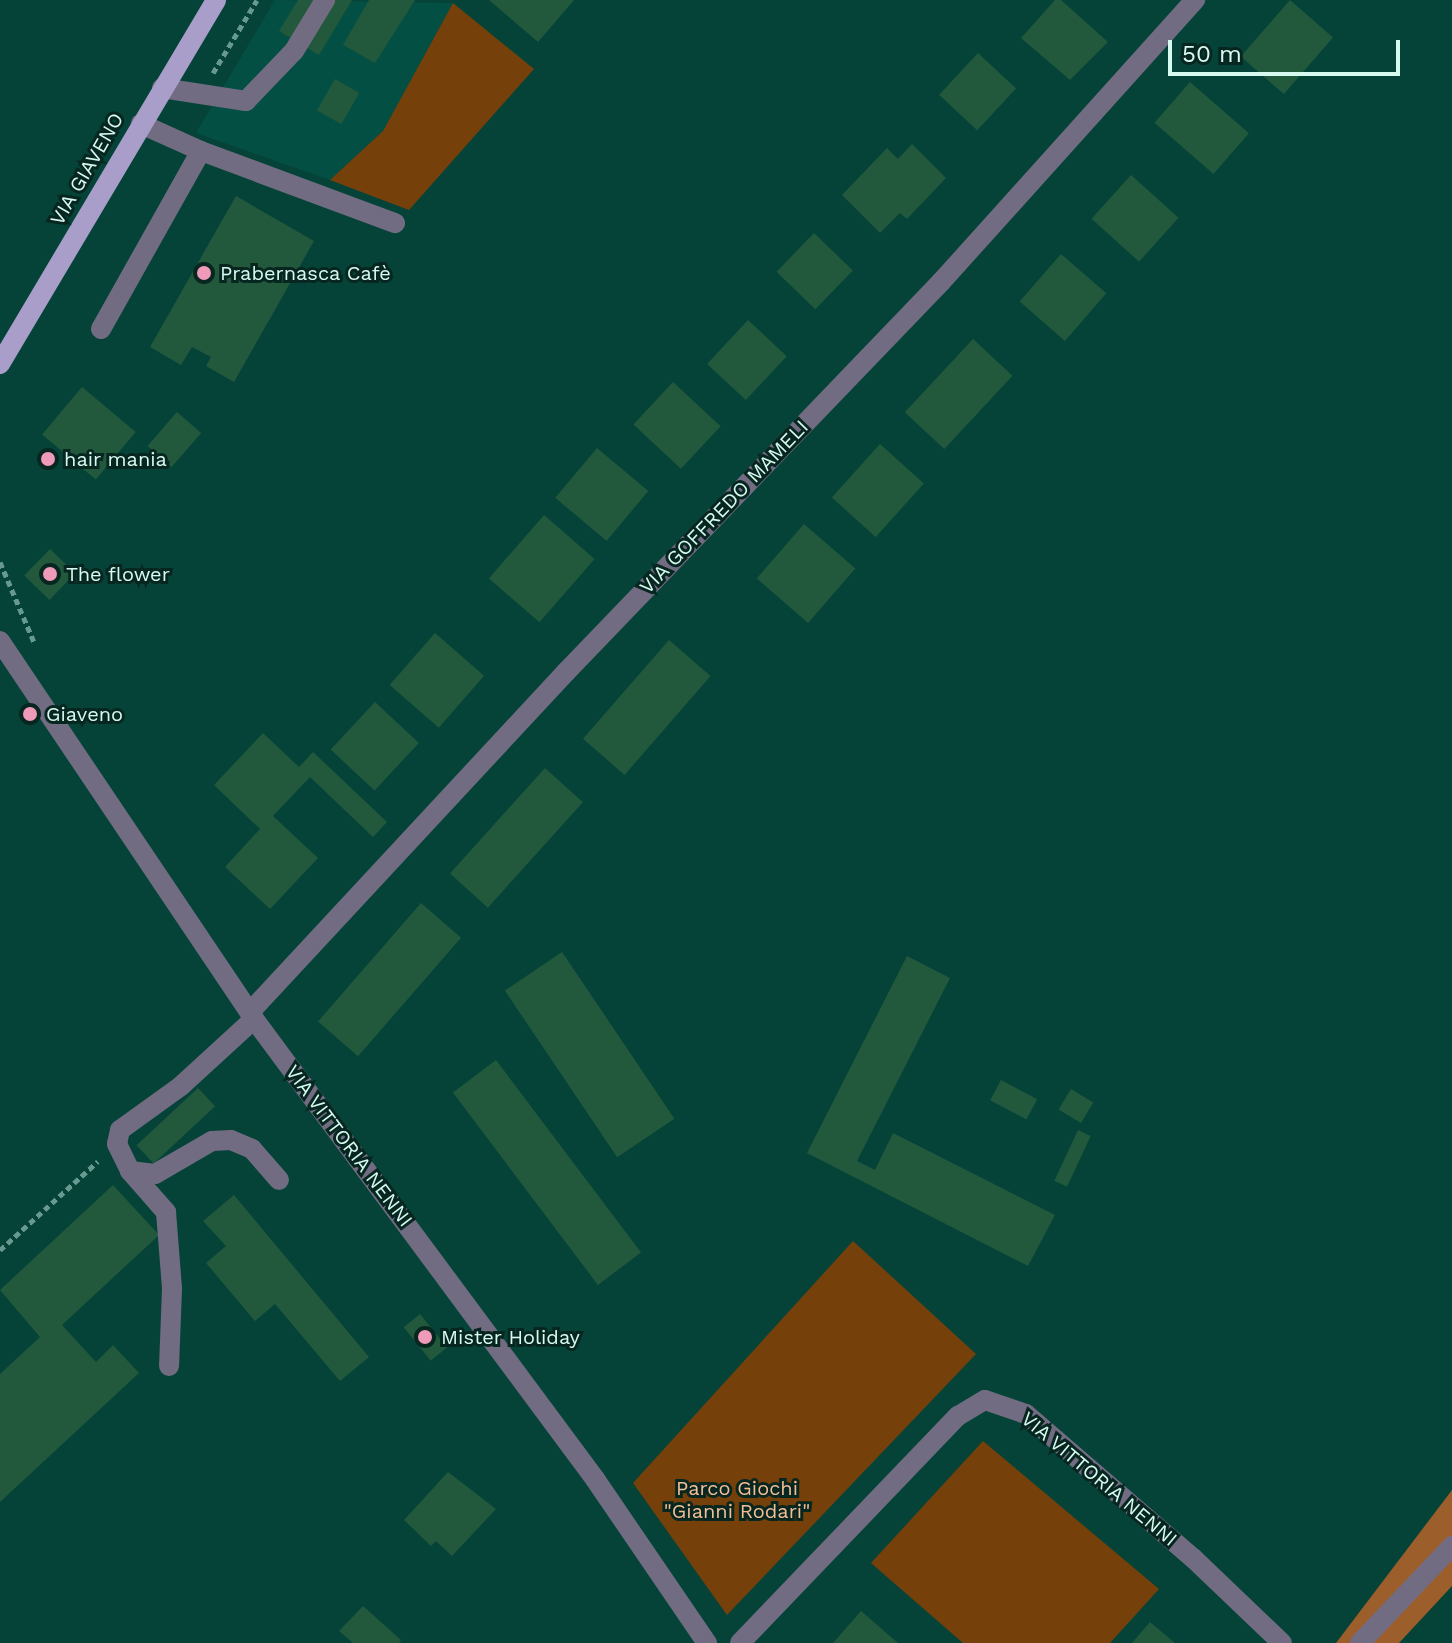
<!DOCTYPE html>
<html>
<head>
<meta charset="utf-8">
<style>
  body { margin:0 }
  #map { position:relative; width:1452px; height:1643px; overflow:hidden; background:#054339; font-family:"Work Sans",sans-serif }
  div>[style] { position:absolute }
  .built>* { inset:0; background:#044f43 }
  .green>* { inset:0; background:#76400a }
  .forest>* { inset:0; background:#9c5e2a }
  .building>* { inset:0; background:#22593c; transform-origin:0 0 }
  .path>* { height:5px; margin-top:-2.5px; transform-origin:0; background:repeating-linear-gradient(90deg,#68998f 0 6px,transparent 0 10px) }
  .minor>* { height:20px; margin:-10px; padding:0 10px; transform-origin:10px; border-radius:10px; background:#726c82 }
  .major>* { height:20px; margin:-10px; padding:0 10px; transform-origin:10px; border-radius:10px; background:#a99dc9 }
  .dots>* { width:22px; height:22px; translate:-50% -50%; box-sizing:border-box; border:4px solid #072620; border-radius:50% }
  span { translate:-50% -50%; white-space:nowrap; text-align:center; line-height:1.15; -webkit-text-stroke:6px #072620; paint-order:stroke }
  .street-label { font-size:20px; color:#d7faf0 }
  .poi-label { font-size:20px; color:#d7faf0 }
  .left { translate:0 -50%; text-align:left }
  .park-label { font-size:20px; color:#f4be97 }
  .scale { position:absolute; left:1168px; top:40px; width:232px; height:36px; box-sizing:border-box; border:4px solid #d7faf0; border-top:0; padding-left:10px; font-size:24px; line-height:28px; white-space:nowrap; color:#d7faf0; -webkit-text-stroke:6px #072620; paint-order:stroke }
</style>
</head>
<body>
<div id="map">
  <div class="built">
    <i style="clip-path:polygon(275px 0,453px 3px,383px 131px,330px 180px,196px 133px)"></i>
  </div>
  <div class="green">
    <i style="clip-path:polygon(453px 3px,534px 69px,409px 210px,330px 180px,383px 131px)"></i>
    <i style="clip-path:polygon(853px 1241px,976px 1354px,727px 1615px,633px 1483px)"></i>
    <i style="clip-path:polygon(983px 1441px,1159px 1589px,1110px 1643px,963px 1643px,871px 1563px)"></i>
  </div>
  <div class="forest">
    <i style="clip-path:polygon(1452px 1490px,1452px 1586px,1399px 1643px,1336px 1643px)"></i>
  </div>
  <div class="building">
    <i style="clip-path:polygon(298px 0,352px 0,319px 55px,279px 31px)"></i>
    <i style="clip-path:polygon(369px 0,415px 0,375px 63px,343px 45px)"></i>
    <i style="clip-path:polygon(489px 0,574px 0,538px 42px)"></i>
    <i style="clip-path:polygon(1055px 0,1061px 0,1108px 42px,1070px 80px,1021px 38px)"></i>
    <i style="left:1290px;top:0;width:57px;height:75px;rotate:41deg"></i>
    <i style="left:978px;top:53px;width:52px;height:57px;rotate:43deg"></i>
    <i style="left:335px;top:79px;width:28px;height:36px;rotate:30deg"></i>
    <i style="left:1190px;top:82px;width:78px;height:54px;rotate:41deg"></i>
    <i style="clip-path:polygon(912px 144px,946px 178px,907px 219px,900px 213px,880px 233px,842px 195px,887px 148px,898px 159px)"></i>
    <i style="left:1131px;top:175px;width:64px;height:59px;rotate:42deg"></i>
    <i style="clip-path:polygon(236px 196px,314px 241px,234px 382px,206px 366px,211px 357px,192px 347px,181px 365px,150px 347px)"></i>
    <i style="left:814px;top:233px;width:54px;height:54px;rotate:44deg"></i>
    <i style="left:1061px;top:254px;width:60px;height:63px;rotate:41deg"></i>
    <i style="left:748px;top:320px;width:53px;height:60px;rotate:43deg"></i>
    <i style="left:973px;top:339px;width:54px;height:100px;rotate:43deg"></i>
    <i style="left:673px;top:382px;width:65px;height:58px;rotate:43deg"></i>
    <i style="left:82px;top:387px;width:70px;height:62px;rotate:40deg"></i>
    <i style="left:177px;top:412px;width:32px;height:45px;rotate:41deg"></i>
    <i style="left:880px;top:444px;width:59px;height:72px;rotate:42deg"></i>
    <i style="left:597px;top:448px;width:67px;height:65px;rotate:40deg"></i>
    <i style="left:544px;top:515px;width:67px;height:84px;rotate:41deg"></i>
    <i style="left:804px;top:524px;width:68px;height:72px;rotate:41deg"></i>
    <i style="left:50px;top:549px;width:35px;height:37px;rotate:44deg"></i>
    <i style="left:435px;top:633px;width:65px;height:69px;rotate:41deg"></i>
    <i style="left:669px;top:640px;width:55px;height:131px;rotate:41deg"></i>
    <i style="left:375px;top:702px;width:60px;height:65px;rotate:43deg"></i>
    <i style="clip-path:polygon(263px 733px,299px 767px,313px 752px,387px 822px,373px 837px,310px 777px,273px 816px,318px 858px,270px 909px,225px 867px,260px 829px,214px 785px)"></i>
    <i style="left:545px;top:768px;width:51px;height:142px;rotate:42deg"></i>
    <i style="left:421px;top:903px;width:53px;height:157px;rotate:41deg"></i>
    <i style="left:562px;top:952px;width:201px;height:69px;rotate:56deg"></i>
    <i style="clip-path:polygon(907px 956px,950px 978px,857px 1161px,875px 1170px,893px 1133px,1055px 1215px,1028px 1266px,807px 1153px)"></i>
    <i style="left:496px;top:1060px;width:241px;height:54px;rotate:53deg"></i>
    <i style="left:1001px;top:1080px;width:41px;height:23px;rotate:28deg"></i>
    <i style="left:198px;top:1088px;width:25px;height:84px;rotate:47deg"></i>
    <i style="left:1071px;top:1089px;width:26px;height:24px;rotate:31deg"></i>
    <i style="left:1078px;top:1130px;width:14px;height:56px;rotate:25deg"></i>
    <i style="clip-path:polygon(113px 1185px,159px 1235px,62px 1325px,96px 1362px,113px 1345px,139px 1373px,0 1502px,0 1374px,40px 1337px,0 1290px)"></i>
    <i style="clip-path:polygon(234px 1195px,369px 1357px,340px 1381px,275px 1304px,255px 1321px,206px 1263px,226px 1246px,203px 1221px)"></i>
    <i style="left:420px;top:1314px;width:43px;height:21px;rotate:51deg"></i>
    <i style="clip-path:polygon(448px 1472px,496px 1509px,452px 1556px,436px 1541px,431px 1546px,404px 1520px)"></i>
    <i style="clip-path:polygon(363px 1606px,401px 1640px,399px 1643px,353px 1643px,339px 1631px)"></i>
    <i style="clip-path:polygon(861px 1611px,898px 1643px,833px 1643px)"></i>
    <i style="clip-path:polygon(1150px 1622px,1175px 1643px,1132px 1643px)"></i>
  </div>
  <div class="path">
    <i style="left:213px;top:73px;width:85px;rotate:-58.9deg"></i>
    <i style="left:0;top:562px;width:87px;rotate:67deg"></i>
    <i style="left:0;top:1250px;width:132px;rotate:-42.2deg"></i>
  </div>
  <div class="minor">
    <i style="left:162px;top:88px;width:85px;rotate:8.8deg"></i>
    <i style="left:246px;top:101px;width:69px;rotate:-46.2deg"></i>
    <i style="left:294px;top:51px;width:60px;rotate:-58.7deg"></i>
    <i style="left:201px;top:151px;width:207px;rotate:20.4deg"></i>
    <i style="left:101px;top:329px;width:204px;rotate:-60.7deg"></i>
    <i style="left:201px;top:151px;width:66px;rotate:-155.8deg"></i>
    <i style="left:0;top:641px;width:455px;rotate:56.1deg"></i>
    <i style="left:254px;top:1019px;width:573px;rotate:53.45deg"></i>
    <i style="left:595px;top:1479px;width:199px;rotate:55.7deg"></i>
    <i style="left:250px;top:1012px;width:464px;rotate:-47.1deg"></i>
    <i style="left:566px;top:672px;width:541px;rotate:-46.12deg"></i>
    <i style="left:941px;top:282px;width:380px;rotate:-48deg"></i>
    <i style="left:254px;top:1019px;width:99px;rotate:137.5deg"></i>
    <i style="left:181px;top:1086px;width:75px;rotate:144.2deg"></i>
    <i style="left:120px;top:1130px;width:14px;rotate:102deg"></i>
    <i style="left:117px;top:1144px;width:30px;rotate:64deg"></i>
    <i style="left:130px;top:1171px;width:25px;rotate:7deg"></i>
    <i style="left:155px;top:1174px;width:66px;rotate:-30.1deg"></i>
    <i style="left:212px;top:1141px;width:19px;rotate:-3deg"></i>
    <i style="left:231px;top:1140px;width:23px;rotate:23deg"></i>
    <i style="left:252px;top:1149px;width:41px;rotate:48.9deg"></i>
    <i style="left:130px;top:1171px;width:55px;rotate:48.7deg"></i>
    <i style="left:166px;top:1212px;width:77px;rotate:85.5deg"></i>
    <i style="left:172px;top:1289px;width:77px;rotate:92.2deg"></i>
    <i style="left:740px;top:1643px;width:315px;rotate:-46.2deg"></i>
    <i style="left:958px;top:1416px;width:31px;rotate:-31deg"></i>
    <i style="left:985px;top:1400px;width:43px;rotate:18.9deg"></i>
    <i style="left:1026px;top:1414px;width:221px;rotate:40.8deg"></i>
    <i style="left:1193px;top:1558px;width:123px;rotate:43.7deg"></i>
    <i style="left:1360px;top:1643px;width:134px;rotate:-46.5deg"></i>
  </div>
  <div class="major">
    <i style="left:0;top:364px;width:423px;rotate:-59.3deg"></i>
  </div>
  <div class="dots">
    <i style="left:204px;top:273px;background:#ef9ab8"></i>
    <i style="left:48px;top:459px;background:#ef9ab8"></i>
    <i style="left:50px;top:574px;background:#ef9ab8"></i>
    <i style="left:30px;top:714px;background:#ef9ab8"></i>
    <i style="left:425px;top:1337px;background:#ef9ab8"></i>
  </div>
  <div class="street-label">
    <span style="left:87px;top:169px;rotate:-60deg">VIA GIAVENO</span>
    <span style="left:724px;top:507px;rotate:-46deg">VIA GOFFREDO MAMELI</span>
    <span style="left:349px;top:1146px;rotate:53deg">VIA VITTORIA NENNI</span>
    <span style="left:1099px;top:1479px;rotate:40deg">VIA VITTORIA NENNI</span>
  </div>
  <div class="poi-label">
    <span class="left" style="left:220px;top:273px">Prabernasca Cafè</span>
    <span class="left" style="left:64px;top:459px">hair mania</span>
    <span class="left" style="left:66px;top:574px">The flower</span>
    <span class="left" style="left:46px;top:714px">Giaveno</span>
    <span class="left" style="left:441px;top:1337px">Mister Holiday</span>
  </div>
  <div class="park-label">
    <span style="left:737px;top:1500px">Parco Giochi<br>"Gianni Rodari"</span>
  </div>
  <div class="scale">50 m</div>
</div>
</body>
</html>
